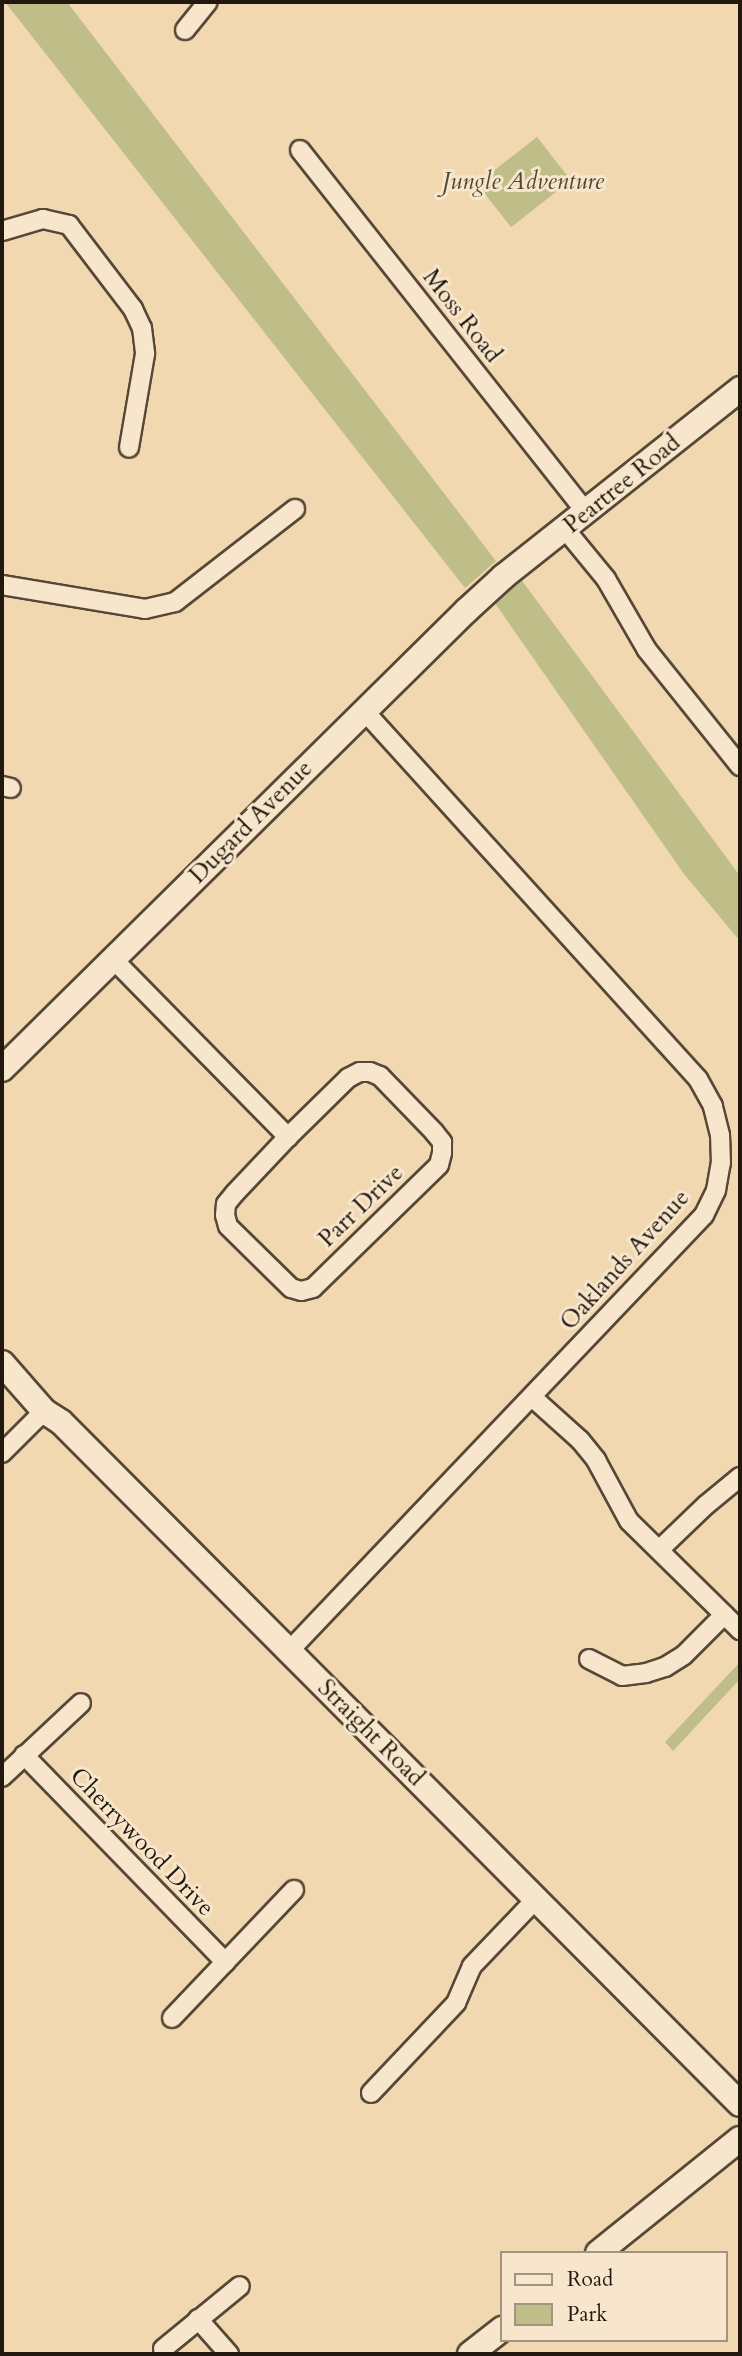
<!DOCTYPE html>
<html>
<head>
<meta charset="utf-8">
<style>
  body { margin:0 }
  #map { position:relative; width:742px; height:2356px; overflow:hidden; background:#f2d8b0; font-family:Cardo,serif }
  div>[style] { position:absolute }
  .green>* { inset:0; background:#bfbe88; transform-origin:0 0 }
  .roads { filter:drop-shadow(2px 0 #564837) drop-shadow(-2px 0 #564837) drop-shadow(0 2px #564837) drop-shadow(0 -2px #564837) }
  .street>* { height:18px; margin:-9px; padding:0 9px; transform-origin:9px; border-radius:9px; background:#f7e6cc }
  .secondary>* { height:24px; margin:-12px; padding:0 12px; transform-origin:12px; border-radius:12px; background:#f7e6cc }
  span { translate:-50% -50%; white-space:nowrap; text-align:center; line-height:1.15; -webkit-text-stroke:6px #f7e6cc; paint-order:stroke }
  .park-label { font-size:24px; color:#514a33; font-style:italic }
  .street-label { font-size:24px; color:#22180f }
  .frame { position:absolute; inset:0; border:4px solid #22180f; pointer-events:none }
  .legend { position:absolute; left:500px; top:2251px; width:228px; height:91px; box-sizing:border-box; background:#f7e6cc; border:2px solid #a29480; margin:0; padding:9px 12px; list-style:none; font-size:21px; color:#22180f }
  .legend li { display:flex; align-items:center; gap:14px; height:35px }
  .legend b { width:35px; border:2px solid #a29480 }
</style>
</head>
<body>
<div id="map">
  <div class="green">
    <i style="clip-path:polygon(5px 2px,67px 2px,496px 561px,465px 588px)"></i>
    <i style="left:537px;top:137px;width:55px;height:76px;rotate:52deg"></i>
    <i style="clip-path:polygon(517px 574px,740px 876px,740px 941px,684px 874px,492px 599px)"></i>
    <i style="clip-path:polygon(740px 1662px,740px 1679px,673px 1751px,665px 1742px)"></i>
  </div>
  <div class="roads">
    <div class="street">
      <i style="left:185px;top:30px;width:36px;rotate:-51deg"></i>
      <i style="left:300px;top:150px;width:461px;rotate:51.7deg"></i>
      <i style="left:2px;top:231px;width:43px;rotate:-16.3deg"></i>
      <i style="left:43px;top:219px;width:27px;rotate:13deg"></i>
      <i style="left:69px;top:225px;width:106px;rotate:52.7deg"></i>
      <i style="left:133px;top:309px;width:21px;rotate:65deg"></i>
      <i style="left:142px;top:328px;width:26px;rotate:83deg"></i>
      <i style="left:145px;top:354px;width:95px;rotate:99.7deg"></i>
      <i style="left:565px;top:529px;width:65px;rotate:50.6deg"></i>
      <i style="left:606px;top:579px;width:82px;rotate:60deg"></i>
      <i style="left:647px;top:650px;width:149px;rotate:51.3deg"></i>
      <i style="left:2px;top:585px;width:145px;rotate:9.5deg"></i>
      <i style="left:145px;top:609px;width:31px;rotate:-13deg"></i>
      <i style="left:175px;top:602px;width:152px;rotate:-37.8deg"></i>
      <i style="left:2px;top:786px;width:9px;rotate:13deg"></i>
      <i style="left:113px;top:959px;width:250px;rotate:45.5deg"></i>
      <i style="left:288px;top:1137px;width:84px;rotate:-44.5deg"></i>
      <i style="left:348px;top:1078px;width:13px;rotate:-27deg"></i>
      <i style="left:360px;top:1072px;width:10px"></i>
      <i style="left:370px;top:1072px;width:11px;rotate:22deg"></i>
      <i style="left:380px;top:1076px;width:78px;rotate:46deg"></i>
      <i style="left:434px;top:1132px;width:13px;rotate:51deg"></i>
      <i style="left:442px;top:1142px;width:11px;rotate:90deg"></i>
      <i style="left:442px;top:1153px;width:12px;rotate:104deg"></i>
      <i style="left:439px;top:1165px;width:176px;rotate:135.7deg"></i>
      <i style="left:313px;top:1288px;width:12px;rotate:166deg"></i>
      <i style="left:301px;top:1291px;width:10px;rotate:-163deg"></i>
      <i style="left:291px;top:1288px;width:88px;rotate:-135.5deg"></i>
      <i style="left:228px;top:1226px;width:11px;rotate:-105deg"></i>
      <i style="left:225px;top:1215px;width:11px;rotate:-85deg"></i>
      <i style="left:226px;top:1204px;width:14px;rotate:-51deg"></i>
      <i style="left:235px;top:1193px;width:77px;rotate:-46.6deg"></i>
      <i style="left:532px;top:1397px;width:64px;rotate:41.9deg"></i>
      <i style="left:580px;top:1440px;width:26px;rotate:51deg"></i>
      <i style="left:596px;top:1460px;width:69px;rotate:61.6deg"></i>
      <i style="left:629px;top:1521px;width:156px;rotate:44.5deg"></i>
      <i style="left:2px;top:1453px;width:59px;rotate:-45deg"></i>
      <i style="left:659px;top:1550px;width:65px;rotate:-43.8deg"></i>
      <i style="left:706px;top:1505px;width:44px;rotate:-39.5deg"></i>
      <i style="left:289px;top:1651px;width:602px;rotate:-46.41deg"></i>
      <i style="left:704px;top:1215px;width:28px;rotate:-64deg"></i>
      <i style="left:716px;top:1190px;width:27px;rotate:-80deg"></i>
      <i style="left:721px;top:1163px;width:28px;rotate:-92deg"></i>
      <i style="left:720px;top:1135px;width:30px;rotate:-104deg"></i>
      <i style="left:713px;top:1106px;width:31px;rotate:-119deg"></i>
      <i style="left:698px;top:1079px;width:497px;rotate:-132.2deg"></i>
      <i style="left:589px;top:1659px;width:37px;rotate:27deg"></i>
      <i style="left:622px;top:1676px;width:24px;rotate:-7deg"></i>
      <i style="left:646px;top:1673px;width:20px;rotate:-18deg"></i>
      <i style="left:665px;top:1667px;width:22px;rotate:-32deg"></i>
      <i style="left:684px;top:1655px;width:57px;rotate:-45deg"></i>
      <i style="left:24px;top:1755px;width:289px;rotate:45.8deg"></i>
      <i style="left:2px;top:1777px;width:108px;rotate:-43.1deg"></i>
      <i style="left:172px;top:2018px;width:177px;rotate:-46.4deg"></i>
      <i style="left:371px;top:2093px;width:124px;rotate:-46.6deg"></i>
      <i style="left:456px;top:2003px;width:40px;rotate:-66.6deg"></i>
      <i style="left:472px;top:1966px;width:93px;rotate:-46.3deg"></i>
      <i style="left:198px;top:2319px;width:47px;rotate:48.5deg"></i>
      <i style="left:163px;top:2349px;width:99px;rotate:-39.3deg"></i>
    </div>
    <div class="secondary">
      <i style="left:2px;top:1069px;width:653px;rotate:-44.63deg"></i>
      <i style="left:467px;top:610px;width:49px;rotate:-42.5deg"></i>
      <i style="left:503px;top:577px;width:303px;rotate:-38.4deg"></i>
      <i style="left:2px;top:1363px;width:64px;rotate:48.8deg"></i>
      <i style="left:44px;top:1411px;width:20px;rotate:33deg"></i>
      <i style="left:61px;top:1422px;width:962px;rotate:45.13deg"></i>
      <i style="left:598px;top:2253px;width:182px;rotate:-38.8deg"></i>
      <i style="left:470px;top:2354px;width:41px;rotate:-38deg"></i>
    </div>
  </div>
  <div class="park-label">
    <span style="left:523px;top:182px">Jungle Adventure</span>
  </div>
  <div class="street-label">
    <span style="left:462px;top:316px;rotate:52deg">Moss Road</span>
    <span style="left:622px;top:484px;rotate:-39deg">Peartree Road</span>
    <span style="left:251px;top:822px;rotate:-45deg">Dugard Avenue</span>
    <span style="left:361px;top:1206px;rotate:-44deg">Parr Drive</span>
    <span style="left:625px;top:1260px;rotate:-48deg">Oaklands Avenue</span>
    <span style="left:371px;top:1733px;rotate:45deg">Straight Road</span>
    <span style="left:142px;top:1842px;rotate:46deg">Cherrywood Drive</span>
  </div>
  <div class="frame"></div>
  <ul class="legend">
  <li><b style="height:9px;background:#f7e6cc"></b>Road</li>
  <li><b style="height:19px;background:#bfbe88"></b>Park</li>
  </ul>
</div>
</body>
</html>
